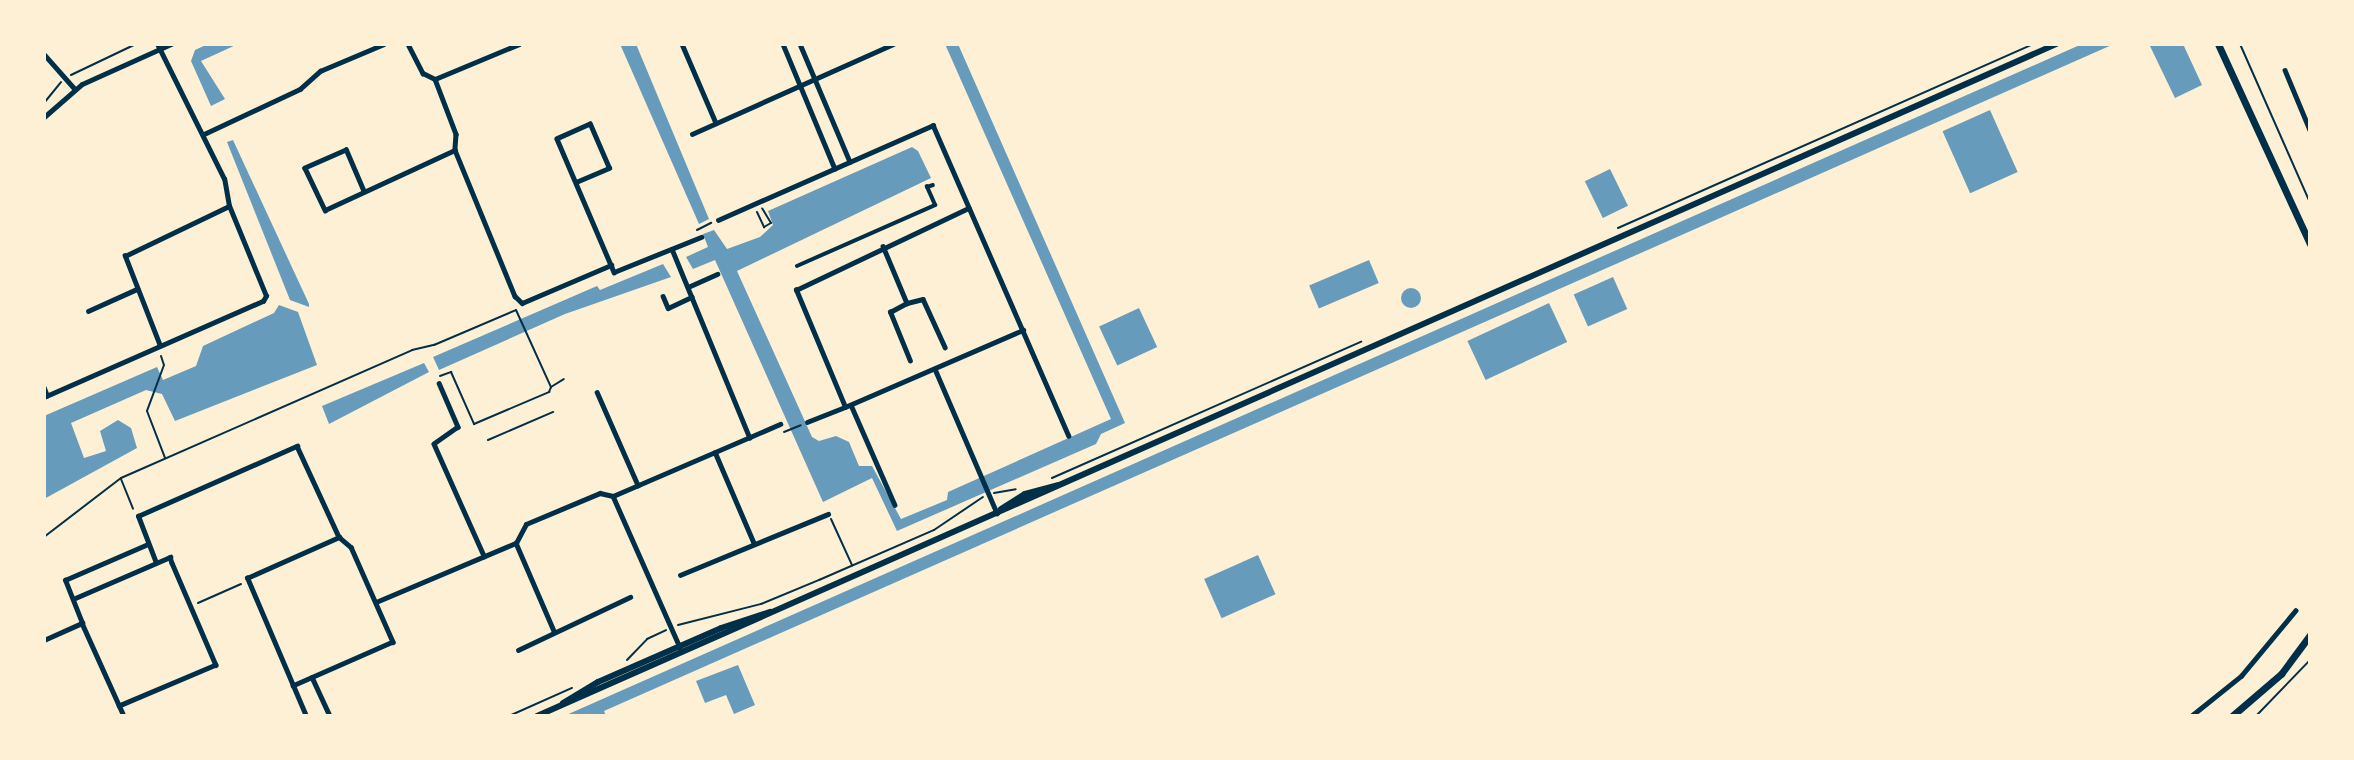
<!DOCTYPE html>
<html>
<head>
<meta charset="utf-8">
<style>
  body { margin:0 }
  #map { position:relative; width:2354px; height:760px; overflow:hidden; background:#fdf0d5; font-family:Lato,sans-serif }
  div>[style] { position:absolute }
  .water>* { inset:0; background:#669bbc; transform-origin:0 0 }
  .round { border-radius:50% }
  .path>* { height:2px; margin:-1px; padding:0 1px; transform-origin:1px; border-radius:1px; background:#003049 }
  .pedestrian>* { height:3.5px; margin:-1.75px; padding:0 1.75px; transform-origin:1.75px; border-radius:1.75px; background:#003049 }
  .minor>* { height:4.5px; margin:-2.25px; padding:0 2.25px; transform-origin:2.25px; border-radius:2.25px; background:#003049 }
  .tertiary>* { height:5px; margin:-2.5px; padding:0 2.5px; transform-origin:2.5px; border-radius:2.5px; background:#003049 }
  .secondary>* { height:6px; margin:-3px; padding:0 3px; transform-origin:3px; border-radius:3px; background:#003049 }
  .primary>* { height:7px; margin:-3.5px; padding:0 3.5px; transform-origin:3.5px; border-radius:3.5px; background:#003049 }
  span { translate:-50% -50%; white-space:nowrap; text-align:center; line-height:1.15; -webkit-text-stroke:6px #fdf0d5; paint-order:stroke }
  .frame { position:absolute; inset:0; border:46px solid #fdf0d5; pointer-events:none }
</style>
</head>
<body>
<div id="map">
  <div class="water">
    <i style="clip-path:polygon(208px 44px,238px 44px,201px 61px,225px 99px,211px 106px,191px 61px,195px 50px)"></i>
    <i style="clip-path:polygon(620px 44px,636px 44px,709px 219px,699px 224px)"></i>
    <i style="clip-path:polygon(945px 44px,958px 44px,1125px 423px,1101px 434px,1096px 444px,897px 531px,872px 478px,823px 502px,715px 260px,693px 269px,686px 257px,708px 247px,703px 234px,714px 230px,727px 249px,760px 237px,773px 225px,768px 211px,912px 147px,918px 151px,931px 178px,737px 271px,812px 437px,819px 441px,836px 436px,849px 442px,859px 466px,872px 466px,901px 519px,947px 500px,948px 492px,1111px 419px)"></i>
    <i style="clip-path:polygon(2082px 44px,2114px 44px,604px 711px,606px 716px,564px 716px)"></i>
    <i style="clip-path:polygon(2149px 44px,2183px 44px,2202px 85px,2175px 98px)"></i>
    <i style="left:1990px;top:110px;width:68px;height:52px;rotate:66deg"></i>
    <i style="clip-path:polygon(233px 140px,309px 304px,309px 307px,290px 300px,227px 142px)"></i>
    <i style="left:1610px;top:169px;width:41px;height:28px;rotate:64deg"></i>
    <i style="left:1369px;top:260px;width:25px;height:65px;rotate:67deg"></i>
    <i style="clip-path:polygon(663px 264px,671px 277px,565px 314px,439px 370px,433px 357px,597px 286px,600px 290px)"></i>
    <i style="left:1613px;top:277px;width:35px;height:43px;rotate:66deg"></i>
    <i class="round" style="left:1401px;top:288px;width:20px;height:20px"></i>
    <i style="left:1549px;top:303px;width:43px;height:90px;rotate:65deg"></i>
    <i style="clip-path:polygon(279px 305px,298px 312px,317px 365px,175px 421px,162px 394px,146px 390px,71px 423px,84px 458px,106px 451px,100px 431px,118px 420px,131px 428px,137px 448px,44px 499px,44px 416px,157px 367px,163px 380px,196px 366px,203px 346px,274px 313px)"></i>
    <i style="left:1139px;top:308px;width:43px;height:44px;rotate:65deg"></i>
    <i style="clip-path:polygon(424px 363px,429px 372px,329px 424px,322px 406px)"></i>
    <i style="left:1258px;top:555px;width:43px;height:59px;rotate:66deg"></i>
    <i style="clip-path:polygon(738px 665px,755px 705px,734px 714px,726px 695px,705px 703px,696px 681px)"></i>
  </div>
  <div class="path">
    <i style="left:2240px;top:44px;width:174px;rotate:66.2deg"></i>
    <i style="left:71px;top:75px;width:72px;rotate:-25.5deg"></i>
    <i style="left:44px;top:103px;width:27px;rotate:-51deg"></i>
    <i style="left:757px;top:212px;width:17px;rotate:65deg"></i>
    <i style="left:764px;top:227px;width:8px;rotate:-30deg"></i>
    <i style="left:771px;top:223px;width:17px;rotate:-121deg"></i>
    <i style="left:1618px;top:228px;width:454px;rotate:-23.9deg"></i>
    <i style="left:697px;top:230px;width:16px;rotate:-27deg"></i>
    <i style="left:516px;top:310px;width:85px;rotate:65.6deg"></i>
    <i style="left:551px;top:387px;width:15px;rotate:-32deg"></i>
    <i style="left:161px;top:356px;width:9px;rotate:72deg"></i>
    <i style="left:164px;top:365px;width:49px;rotate:110.3deg"></i>
    <i style="left:147px;top:411px;width:50px;rotate:69deg"></i>
    <i style="left:440px;top:376px;width:12px;rotate:-20deg"></i>
    <i style="left:451px;top:372px;width:57px;rotate:66.1deg"></i>
    <i style="left:474px;top:424px;width:82px;rotate:-23.1deg"></i>
    <i style="left:549px;top:392px;width:5px;rotate:-68deg"></i>
    <i style="left:784px;top:432px;width:18px;rotate:-22deg"></i>
    <i style="left:488px;top:440px;width:71px;rotate:-23.3deg"></i>
    <i style="left:1052px;top:478px;width:338px;rotate:-23.8deg"></i>
    <i style="left:121px;top:479px;width:32px;rotate:68deg"></i>
    <i style="left:994px;top:493px;width:22px;rotate:-10deg"></i>
    <i style="left:831px;top:519px;width:51px;rotate:65.5deg"></i>
    <i style="left:44px;top:537px;width:97px;rotate:-37.5deg"></i>
    <i style="left:121px;top:478px;width:318px;rotate:-23.7deg"></i>
    <i style="left:412px;top:350px;width:23px;rotate:-13deg"></i>
    <i style="left:434px;top:345px;width:89px;rotate:-23.1deg"></i>
    <i style="left:198px;top:603px;width:47px;rotate:-23.8deg"></i>
    <i style="left:678px;top:625px;width:86px;rotate:-14.2deg"></i>
    <i style="left:761px;top:604px;width:63px;rotate:-22.5deg"></i>
    <i style="left:819px;top:580px;width:125px;rotate:-23.5deg"></i>
    <i style="left:934px;top:530px;width:59px;rotate:-34deg"></i>
    <i style="left:627px;top:660px;width:29px;rotate:-46deg"></i>
    <i style="left:647px;top:639px;width:21px;rotate:-25deg"></i>
    <i style="left:509px;top:716px;width:69px;rotate:-24deg"></i>
    <i style="left:2256px;top:716px;width:78px;rotate:-46deg"></i>
  </div>
  <div class="pedestrian">
    <i style="left:797px;top:266px;width:151px;rotate:-23.8deg"></i>
    <i style="left:935px;top:205px;width:20px;rotate:-114deg"></i>
    <i style="left:927px;top:187px;width:6px;rotate:-18deg"></i>
  </div>
  <div class="minor">
    <i style="left:408px;top:44px;width:33px;rotate:63deg"></i>
    <i style="left:423px;top:73px;width:13px;rotate:27deg"></i>
    <i style="left:435px;top:79px;width:59px;rotate:69.1deg"></i>
    <i style="left:456px;top:134px;width:16px;rotate:94deg"></i>
    <i style="left:455px;top:150px;width:158px;rotate:67.7deg"></i>
    <i style="left:515px;top:296px;width:10px;rotate:45deg"></i>
    <i style="left:522px;top:303px;width:97px;rotate:-23.1deg"></i>
    <i style="left:611px;top:265px;width:8px;rotate:67deg"></i>
    <i style="left:614px;top:272px;width:94px;rotate:-21.9deg"></i>
    <i style="left:682px;top:44px;width:86px;rotate:66.7deg"></i>
    <i style="left:783px;top:44px;width:135px;rotate:67.4deg"></i>
    <i style="left:800px;top:44px;width:128px;rotate:67deg"></i>
    <i style="left:44px;top:54px;width:47px;rotate:48.5deg"></i>
    <i style="left:2285px;top:70px;width:65px;rotate:67.4deg"></i>
    <i style="left:435px;top:79px;width:91px;rotate:-22.6deg"></i>
    <i style="left:204px;top:134px;width:106px;rotate:-25.1deg"></i>
    <i style="left:300px;top:89px;width:27px;rotate:-42deg"></i>
    <i style="left:320px;top:71px;width:69px;rotate:-22.9deg"></i>
    <i style="left:692px;top:134px;width:220px;rotate:-24.1deg"></i>
    <i style="left:576px;top:182px;width:36px;rotate:-23deg"></i>
    <i style="left:609px;top:168px;width:48px;rotate:-113.4deg"></i>
    <i style="left:590px;top:124px;width:36px;rotate:156deg"></i>
    <i style="left:557px;top:139px;width:137px;rotate:66.8deg"></i>
    <i style="left:364px;top:192px;width:46px;rotate:-113.2deg"></i>
    <i style="left:346px;top:150px;width:45px;rotate:156.3deg"></i>
    <i style="left:305px;top:168px;width:47px;rotate:64.5deg"></i>
    <i style="left:325px;top:210px;width:143px;rotate:-24.8deg"></i>
    <i style="left:718px;top:220px;width:235px;rotate:-23.8deg"></i>
    <i style="left:933px;top:125px;width:339px;rotate:66.4deg"></i>
    <i style="left:883px;top:246px;width:62px;rotate:67.2deg"></i>
    <i style="left:672px;top:249px;width:204px;rotate:67.6deg"></i>
    <i style="left:688px;top:287px;width:32px;rotate:-24deg"></i>
    <i style="left:663px;top:296px;width:13px;rotate:67deg"></i>
    <i style="left:668px;top:308px;width:26px;rotate:-25deg"></i>
    <i style="left:88px;top:311px;width:54px;rotate:-24.2deg"></i>
    <i style="left:160px;top:346px;width:97px;rotate:-111.3deg"></i>
    <i style="left:125px;top:256px;width:115px;rotate:-25.7deg"></i>
    <i style="left:910px;top:361px;width:53px;rotate:-112.2deg"></i>
    <i style="left:890px;top:312px;width:19px;rotate:-28deg"></i>
    <i style="left:907px;top:303px;width:16px;rotate:-14deg"></i>
    <i style="left:923px;top:299px;width:53px;rotate:65.4deg"></i>
    <i style="left:935px;top:369px;width:157px;rotate:66.7deg"></i>
    <i style="left:439px;top:383px;width:48px;rotate:66.6deg"></i>
    <i style="left:458px;top:427px;width:29px;rotate:145deg"></i>
    <i style="left:434px;top:444px;width:123px;rotate:65.9deg"></i>
    <i style="left:44px;top:387px;width:9px;rotate:69deg"></i>
    <i style="left:597px;top:392px;width:102px;rotate:66.2deg"></i>
    <i style="left:44px;top:397px;width:239px;rotate:-23.7deg"></i>
    <i style="left:263px;top:301px;width:6px;rotate:-59deg"></i>
    <i style="left:266px;top:296px;width:97px;rotate:-112.3deg"></i>
    <i style="left:229px;top:206px;width:27px;rotate:-100deg"></i>
    <i style="left:224px;top:179px;width:151px;rotate:-116.4deg"></i>
    <i style="left:851px;top:405px;width:109px;rotate:66.3deg"></i>
    <i style="left:845px;top:407px;width:194px;rotate:-23.4deg"></i>
    <i style="left:807px;top:422px;width:41px;rotate:-21.5deg"></i>
    <i style="left:845px;top:407px;width:127px;rotate:-112.7deg"></i>
    <i style="left:796px;top:290px;width:191px;rotate:-25.4deg"></i>
    <i style="left:715px;top:452px;width:99px;rotate:66.8deg"></i>
    <i style="left:613px;top:496px;width:165px;rotate:66.1deg"></i>
    <i style="left:516px;top:543px;width:96px;rotate:66.6deg"></i>
    <i style="left:156px;top:563px;width:50px;rotate:-111deg"></i>
    <i style="left:138px;top:516px;width:174px;rotate:-23.8deg"></i>
    <i style="left:297px;top:446px;width:100px;rotate:65.2deg"></i>
    <i style="left:339px;top:537px;width:16px;rotate:40deg"></i>
    <i style="left:351px;top:547px;width:104px;rotate:66.1deg"></i>
    <i style="left:393px;top:642px;width:109px;rotate:156.3deg"></i>
    <i style="left:680px;top:575px;width:160px;rotate:-22.4deg"></i>
    <i style="left:73px;top:599px;width:106px;rotate:-23.4deg"></i>
    <i style="left:170px;top:557px;width:6px;rotate:72deg"></i>
    <i style="left:172px;top:563px;width:111px;rotate:66.7deg"></i>
    <i style="left:216px;top:665px;width:105px;rotate:157.1deg"></i>
    <i style="left:376px;top:602px;width:152px;rotate:-22.9deg"></i>
    <i style="left:516px;top:543px;width:21px;rotate:-62deg"></i>
    <i style="left:526px;top:524px;width:80px;rotate:-22.7deg"></i>
    <i style="left:600px;top:493px;width:13px;rotate:13deg"></i>
    <i style="left:613px;top:496px;width:182px;rotate:-23.3deg"></i>
    <i style="left:82px;top:623px;width:102px;rotate:65.7deg"></i>
    <i style="left:44px;top:640px;width:42px;rotate:-24.1deg"></i>
    <i style="left:82px;top:623px;width:46px;rotate:-111.6deg"></i>
    <i style="left:65px;top:580px;width:90px;rotate:-23.4deg"></i>
    <i style="left:518px;top:650px;width:124px;rotate:-25.3deg"></i>
    <i style="left:312px;top:677px;width:43px;rotate:65.2deg"></i>
    <i style="left:306px;top:716px;width:150px;rotate:-113.1deg"></i>
    <i style="left:247px;top:578px;width:101px;rotate:-24deg"></i>
    <i style="left:2191px;top:716px;width:64px;rotate:-38.7deg"></i>
    <i style="left:2241px;top:676px;width:85px;rotate:-50.3deg"></i>
  </div>
  <div class="tertiary">
    <i style="left:44px;top:117px;width:50px;rotate:-41deg"></i>
    <i style="left:82px;top:84px;width:98px;rotate:-24.2deg"></i>
  </div>
  <div class="secondary">
    <i style="left:1001px;top:509px;width:28px;rotate:-32deg"></i>
    <i style="left:1025px;top:494px;width:34px;rotate:-15deg"></i>
    <i style="left:563px;top:703px;width:41px;rotate:-31deg"></i>
    <i style="left:598px;top:682px;width:134px;rotate:-23.7deg"></i>
    <i style="left:721px;top:628px;width:52px;rotate:-18.1deg"></i>
    <i style="left:537px;top:716px;width:1661px;rotate:-23.86deg"></i>
  </div>
  <div class="primary">
    <i style="left:2218px;top:44px;width:220px;rotate:65.3deg"></i>
    <i style="left:2232px;top:716px;width:65px;rotate:-40.6deg"></i>
    <i style="left:2281px;top:674px;width:49px;rotate:-53.4deg"></i>
  </div>
  <div class="frame"></div>
</div>
</body>
</html>
